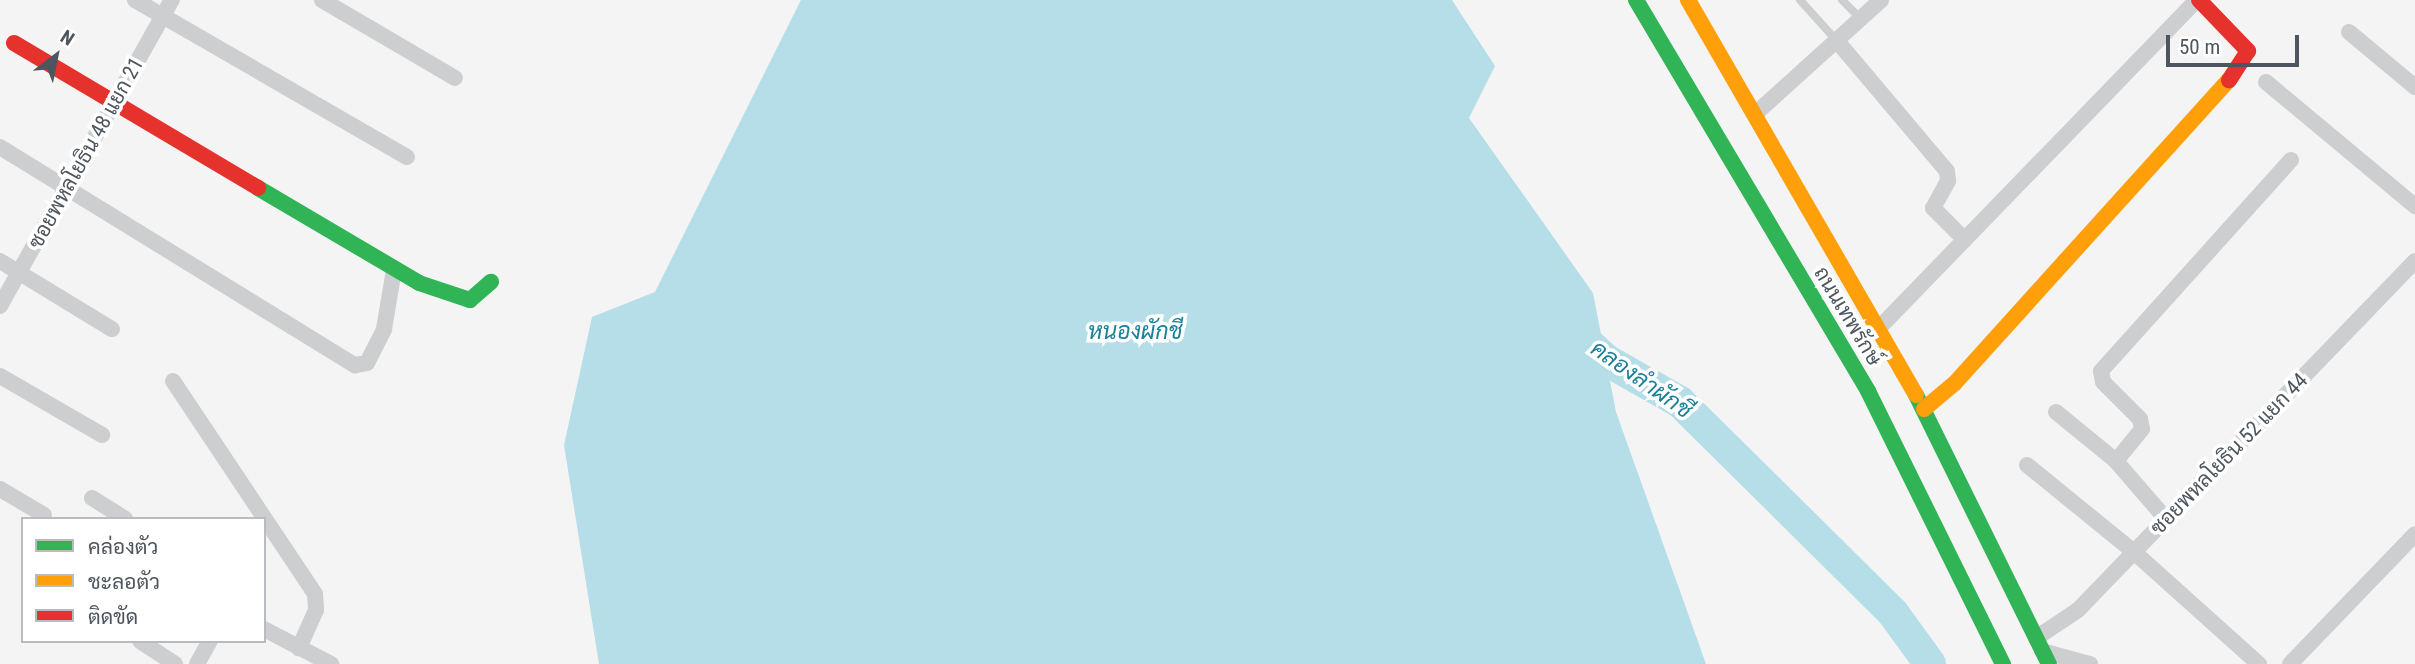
<!DOCTYPE html>
<html>
<head>
<meta charset="utf-8">
<style>
  body { margin:0 }
  #map { position:relative; width:2415px; height:664px; overflow:hidden; background:#f4f4f4; font-family:"Roboto Condensed",Sarabun,sans-serif }
  div>[style] { position:absolute }
  .water>* { inset:0; background:#b6dee8 }
  .river>* { height:32px; margin:-16px; padding:0 16px; transform-origin:16px; border-radius:16px; background:#b6dee8 }
  .lane>* { height:8px; margin:-4px; padding:0 4px; transform-origin:4px; border-radius:4px; background:#cccecf }
  .street>* { height:16px; margin:-8px; padding:0 8px; transform-origin:8px; border-radius:8px; background:#cccecf }
  .fast>* { height:16px; margin:-8px; padding:0 8px; transform-origin:8px; border-radius:8px; background:#30b455 }
  .slow>* { height:16px; margin:-8px; padding:0 8px; transform-origin:8px; border-radius:8px; background:#ff9f0a }
  .jam>* { height:16px; margin:-8px; padding:0 8px; transform-origin:8px; border-radius:8px; background:#e5322d }
  span { translate:-50% -50%; white-space:nowrap; text-align:center; line-height:1.15; -webkit-text-stroke:7px #fff; paint-order:stroke }
  .street-label { font-size:21px; color:#4d565e }
  .water-label { font-size:23px; color:#1d8198; font-style:italic }
  .legend { position:absolute; left:21px; top:517px; width:245px; height:126px; box-sizing:border-box; background:#fff; border:2px solid #b8bbbf; margin:0; padding:9px 12px; list-style:none; font-size:21px; color:#4d565e }
  .legend li { display:flex; align-items:center; gap:14px; height:35px }
  .legend b { width:35px; border:2px solid #b8bbbf }
  .north { position:absolute; left:21px; top:21px; width:70px; height:70px; -webkit-text-stroke:5px #fff; paint-order:stroke; rotate:32deg; font-size:19px; font-weight:700; line-height:28px; text-align:center; color:#4d565e }
  .north::after { content:''; display:block; margin:auto; width:24px; height:32px; background:#4d565e; clip-path:polygon(50% 0,100% 100%,50% 72%,0 100%) }
  .scale { position:absolute; left:2166px; top:35px; width:133px; height:32px; box-sizing:border-box; border:4px solid #4d565e; border-top:0; padding-left:9px; font-size:21px; line-height:24px; white-space:nowrap; color:#4d565e; -webkit-text-stroke:5px #fff; paint-order:stroke }
</style>
</head>
<body>
<div id="map">
  <div class="water">
    <i style="clip-path:polygon(801px 0,1452px 0,1495px 66px,1469px 118px,1593px 293px,1616px 412px,1706px 664px,599px 664px,564px 445px,592px 317px,655px 292px)"></i>
  </div>
  <div class="river">
    <i style="left:1574px;top:330px;width:44px;rotate:43.2deg"></i>
    <i style="left:1606px;top:360px;width:85px;rotate:29.6deg"></i>
    <i style="left:1680px;top:402px;width:300px;rotate:44.7deg"></i>
    <i style="left:1893px;top:613px;width:63px;rotate:54deg"></i>
  </div>
  <div class="lane">
    <i style="left:1800px;top:0;width:55px;rotate:47.9deg"></i>
    <i style="left:1842px;top:0;width:27px;rotate:45deg"></i>
  </div>
  <div class="street">
    <i style="left:135px;top:0;width:314px;rotate:30deg"></i>
    <i style="left:322px;top:0;width:154px;rotate:30.4deg"></i>
    <i style="left:2349px;top:32px;width:86px;rotate:39.8deg"></i>
    <i style="left:1837px;top:41px;width:170px;rotate:49.8deg"></i>
    <i style="left:1947px;top:171px;width:10px;rotate:84deg"></i>
    <i style="left:1948px;top:181px;width:31px;rotate:119deg"></i>
    <i style="left:1933px;top:208px;width:45px;rotate:45deg"></i>
    <i style="left:2266px;top:82px;width:194px;rotate:39.8deg"></i>
    <i style="left:1755px;top:114px;width:170px;rotate:-42.1deg"></i>
    <i style="left:0;top:147px;width:417px;rotate:31.6deg"></i>
    <i style="left:355px;top:365px;width:12px;rotate:-9deg"></i>
    <i style="left:367px;top:363px;width:38px;rotate:-63deg"></i>
    <i style="left:384px;top:329px;width:60px;rotate:-80.4deg"></i>
    <i style="left:0;top:261px;width:131px;rotate:31.3deg"></i>
    <i style="left:0;top:306px;width:351px;rotate:-60.7deg"></i>
    <i style="left:1880px;top:327px;width:455px;rotate:-45.9deg"></i>
    <i style="left:0;top:376px;width:118px;rotate:30deg"></i>
    <i style="left:173px;top:381px;width:256px;rotate:56.3deg"></i>
    <i style="left:315px;top:594px;width:16px;rotate:86deg"></i>
    <i style="left:316px;top:610px;width:42px;rotate:114.1deg"></i>
    <i style="left:2056px;top:412px;width:77px;rotate:39.2deg"></i>
    <i style="left:2027px;top:465px;width:138px;rotate:39.1deg"></i>
    <i style="left:2134px;top:552px;width:168px;rotate:41.9deg"></i>
    <i style="left:0;top:489px;width:51px;rotate:30.6deg"></i>
    <i style="left:92px;top:498px;width:39px;rotate:32deg"></i>
    <i style="left:2166px;top:519px;width:77px;rotate:-130.8deg"></i>
    <i style="left:2116px;top:461px;width:41px;rotate:-50.9deg"></i>
    <i style="left:2142px;top:429px;width:10px;rotate:-101deg"></i>
    <i style="left:2140px;top:419px;width:52px;rotate:-135deg"></i>
    <i style="left:2103px;top:382px;width:11px;rotate:-100deg"></i>
    <i style="left:2101px;top:371px;width:284px;rotate:-48deg"></i>
    <i style="left:264px;top:629px;width:76px;rotate:27.6deg"></i>
    <i style="left:2036px;top:638px;width:50px;rotate:-33.7deg"></i>
    <i style="left:2078px;top:610px;width:485px;rotate:-46deg"></i>
    <i style="left:140px;top:641px;width:42px;rotate:33.3deg"></i>
    <i style="left:2042px;top:651px;width:50px;rotate:15.2deg"></i>
    <i style="left:197px;top:664px;width:26px;rotate:-61deg"></i>
    <i style="left:2290px;top:664px;width:180px;rotate:-46.1deg"></i>
  </div>
  <div class="fast">
    <i style="left:1636px;top:0;width:455px;rotate:59.3deg"></i>
    <i style="left:1868px;top:391px;width:305px;rotate:63.7deg"></i>
    <i style="left:258px;top:188px;width:187px;rotate:30.5deg"></i>
    <i style="left:419px;top:283px;width:54px;rotate:18.4deg"></i>
    <i style="left:470px;top:300px;width:28px;rotate:-41deg"></i>
    <i style="left:1916px;top:395px;width:300px;rotate:63.7deg"></i>
  </div>
  <div class="slow">
    <i style="left:1688px;top:0;width:456px;rotate:60deg"></i>
    <i style="left:1924px;top:409px;width:39px;rotate:-40deg"></i>
    <i style="left:1954px;top:384px;width:410px;rotate:-47.9deg"></i>
  </div>
  <div class="jam">
    <i style="left:2199px;top:0;width:71px;rotate:46.1deg"></i>
    <i style="left:2248px;top:51px;width:35px;rotate:123deg"></i>
    <i style="left:14px;top:43px;width:284px;rotate:30.7deg"></i>
  </div>
  <div class="street-label">
    <span style="left:86px;top:153px;rotate:-61deg">ซอยพหลโยธิน 48 แยก 21</span>
    <span style="left:1848px;top:316px;rotate:59deg">ถนนเทพรักษ์</span>
    <span style="left:2229px;top:454px;rotate:-46deg">ซอยพหลโยธิน 52 แยก 44</span>
  </div>
  <div class="water-label">
    <span style="left:1135px;top:332px">หนองผักชี</span>
    <span style="left:1641px;top:380px;rotate:35deg">คลองลำผักชี</span>
  </div>
  <ul class="legend">
  <li><b style="height:9px;background:#30b455"></b>คล่องตัว</li>
  <li><b style="height:9px;background:#ff9f0a"></b>ชะลอตัว</li>
  <li><b style="height:9px;background:#e5322d"></b>ติดขัด</li>
  </ul>
  <div class="north">N</div>
  <div class="scale">50 m</div>
</div>
</body>
</html>
